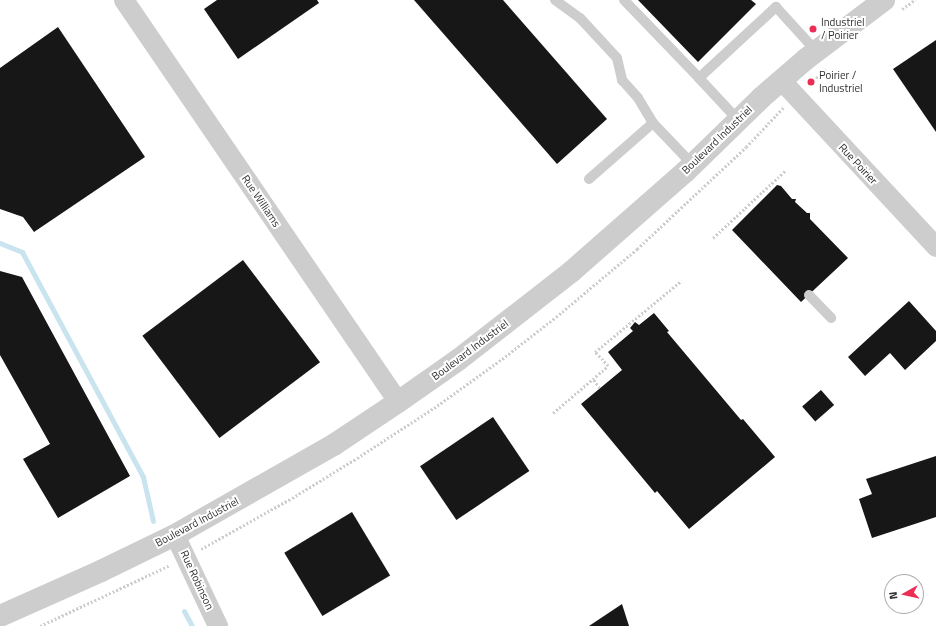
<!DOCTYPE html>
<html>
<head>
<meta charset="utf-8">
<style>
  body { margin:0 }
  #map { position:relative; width:936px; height:626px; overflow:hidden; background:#fff; font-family:"Titillium Web",sans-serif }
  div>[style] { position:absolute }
  .stream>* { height:5px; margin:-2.5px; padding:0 2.5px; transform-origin:2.5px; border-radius:2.5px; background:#c9e4ee }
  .building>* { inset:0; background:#171717; transform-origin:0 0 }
  .path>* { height:2.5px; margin-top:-1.25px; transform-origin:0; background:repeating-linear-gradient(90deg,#cdcdcd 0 2px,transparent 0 4px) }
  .service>* { height:10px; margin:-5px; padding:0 5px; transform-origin:5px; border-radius:5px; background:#cdcdcd }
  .minor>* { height:20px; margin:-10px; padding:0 10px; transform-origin:10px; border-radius:10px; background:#cdcdcd }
  .tertiary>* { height:22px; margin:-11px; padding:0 11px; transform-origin:11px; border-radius:11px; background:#cdcdcd }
  .dots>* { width:11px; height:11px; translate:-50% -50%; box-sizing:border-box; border:2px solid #fff; border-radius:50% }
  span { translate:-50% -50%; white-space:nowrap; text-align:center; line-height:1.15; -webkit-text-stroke:4px #fff; paint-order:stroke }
  .poi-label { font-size:11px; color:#303030 }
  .left { translate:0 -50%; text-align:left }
  .street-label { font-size:11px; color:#303030 }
  .north { position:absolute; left:884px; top:574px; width:40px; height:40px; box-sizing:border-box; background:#fff; border:1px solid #acacac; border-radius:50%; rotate:262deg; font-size:11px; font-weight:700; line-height:16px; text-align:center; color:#303030 }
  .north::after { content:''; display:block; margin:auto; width:14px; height:18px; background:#ec2d56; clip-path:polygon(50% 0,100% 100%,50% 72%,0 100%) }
</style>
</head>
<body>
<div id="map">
  <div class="stream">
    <i style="left:0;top:243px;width:24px;rotate:22deg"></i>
    <i style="left:22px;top:252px;width:255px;rotate:61.7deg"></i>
    <i style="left:143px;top:477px;width:45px;rotate:77.2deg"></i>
    <i style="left:184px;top:611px;width:17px;rotate:62deg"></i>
  </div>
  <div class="building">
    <i style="clip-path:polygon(217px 0,317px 0,319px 3px,238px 59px,204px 9px)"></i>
    <i style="clip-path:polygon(414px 0,503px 0,607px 119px,557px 164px)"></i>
    <i style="clip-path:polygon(638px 0,751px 0,756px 4px,698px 62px)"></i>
    <i style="clip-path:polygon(58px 27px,145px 157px,34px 232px,23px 217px,0 209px,0 68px)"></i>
    <i style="clip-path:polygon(936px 40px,936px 132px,893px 69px)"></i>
    <i style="clip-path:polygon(777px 185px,781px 186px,792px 199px,796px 199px,795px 202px,807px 213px,810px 213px,810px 219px,848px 258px,801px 302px,732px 230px)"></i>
    <i style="left:243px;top:260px;width:128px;height:126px;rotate:53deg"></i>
    <i style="clip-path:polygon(0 271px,22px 277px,130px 476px,58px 518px,23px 459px,50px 444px,0 355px)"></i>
    <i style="clip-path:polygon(909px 301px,936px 331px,936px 341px,905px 370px,890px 353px,865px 376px,848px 357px)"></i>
    <i style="clip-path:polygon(654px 313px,669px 331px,667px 332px,741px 420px,743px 419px,775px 457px,689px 529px,657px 491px,655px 493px,581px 404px,622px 370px,608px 352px,633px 331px,630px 328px,635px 322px,639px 325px)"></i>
    <i style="left:821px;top:390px;width:20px;height:25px;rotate:49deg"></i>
    <i style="left:493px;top:417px;width:65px;height:88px;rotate:56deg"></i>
    <i style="clip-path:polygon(936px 456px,936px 517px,872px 538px,859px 499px,872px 494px,866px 479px)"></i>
    <i style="left:352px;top:512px;width:74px;height:79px;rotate:59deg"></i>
    <i style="clip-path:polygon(622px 604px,629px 626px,589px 626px)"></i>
  </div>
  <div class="path">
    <i style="left:902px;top:9px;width:16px;rotate:-35deg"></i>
    <i style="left:816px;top:78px;width:13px;rotate:-39deg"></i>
    <i style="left:713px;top:238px;width:100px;rotate:-43deg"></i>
    <i style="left:594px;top:380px;width:10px;rotate:53deg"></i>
    <i style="left:553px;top:413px;width:72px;rotate:-40.5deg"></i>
    <i style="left:608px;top:366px;width:19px;rotate:-133deg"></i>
    <i style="left:595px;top:352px;width:112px;rotate:-39.5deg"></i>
    <i style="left:201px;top:549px;width:104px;rotate:-29.3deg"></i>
    <i style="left:292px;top:498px;width:76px;rotate:-31.6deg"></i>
    <i style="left:357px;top:458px;width:92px;rotate:-33deg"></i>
    <i style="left:434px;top:408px;width:84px;rotate:-35.8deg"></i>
    <i style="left:502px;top:359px;width:68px;rotate:-37.9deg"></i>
    <i style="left:556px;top:317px;width:106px;rotate:-40deg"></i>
    <i style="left:637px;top:249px;width:149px;rotate:-43.1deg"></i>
    <i style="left:746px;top:147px;width:54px;rotate:-46.5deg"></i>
    <i style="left:40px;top:626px;width:144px;rotate:-25.1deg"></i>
  </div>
  <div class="service">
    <i style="left:555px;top:0;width:31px;rotate:36deg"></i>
    <i style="left:580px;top:18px;width:54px;rotate:47.2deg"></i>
    <i style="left:617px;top:58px;width:23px;rotate:77deg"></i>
    <i style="left:622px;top:80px;width:24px;rotate:48deg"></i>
    <i style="left:638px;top:98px;width:29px;rotate:59deg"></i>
    <i style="left:624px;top:0;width:108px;rotate:46.1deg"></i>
    <i style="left:738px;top:120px;width:57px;rotate:-132.9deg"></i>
    <i style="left:699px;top:78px;width:105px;rotate:-42.7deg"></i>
    <i style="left:776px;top:7px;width:59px;rotate:47.7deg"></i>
    <i style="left:589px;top:179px;width:85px;rotate:-41.2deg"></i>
    <i style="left:653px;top:123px;width:58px;rotate:46.4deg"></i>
    <i style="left:809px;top:295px;width:32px;rotate:46deg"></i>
  </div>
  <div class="minor">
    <i style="left:124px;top:0;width:486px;rotate:55.7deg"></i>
    <i style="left:781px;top:80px;width:228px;rotate:47.1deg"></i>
    <i style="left:175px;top:535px;width:101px;rotate:64.7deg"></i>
  </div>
  <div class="tertiary">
    <i style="left:0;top:616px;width:111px;rotate:-24deg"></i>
    <i style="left:101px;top:571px;width:82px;rotate:-25.9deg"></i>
    <i style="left:175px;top:535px;width:184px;rotate:-29.6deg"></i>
    <i style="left:335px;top:444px;width:76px;rotate:-33.7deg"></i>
    <i style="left:398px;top:402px;width:73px;rotate:-35deg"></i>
    <i style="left:458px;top:360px;width:143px;rotate:-37.9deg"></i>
    <i style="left:571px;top:272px;width:152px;rotate:-41.3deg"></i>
    <i style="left:685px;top:172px;width:106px;rotate:-44.2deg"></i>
    <i style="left:761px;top:98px;width:60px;rotate:-40.9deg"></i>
    <i style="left:806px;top:59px;width:98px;rotate:-37.1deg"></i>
  </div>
  <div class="dots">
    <i style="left:813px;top:29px;background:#ec2d56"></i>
    <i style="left:811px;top:82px;background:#ec2d56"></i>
  </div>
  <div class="poi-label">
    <span class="left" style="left:821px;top:29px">Industriel<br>/ Poirier</span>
    <span class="left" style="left:819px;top:82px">Poirier /<br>Industriel</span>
  </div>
  <div class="street-label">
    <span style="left:717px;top:140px;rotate:-44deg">Boulevard Industriel</span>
    <span style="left:858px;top:164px;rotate:47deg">Rue Poirier</span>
    <span style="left:261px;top:201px;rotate:56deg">Rue Williams</span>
    <span style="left:470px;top:350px;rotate:-37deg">Boulevard Industriel</span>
    <span style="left:197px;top:522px;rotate:-28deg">Boulevard Industriel</span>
    <span style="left:197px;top:580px;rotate:65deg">Rue Robinson</span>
  </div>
  <div class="north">N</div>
</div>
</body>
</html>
